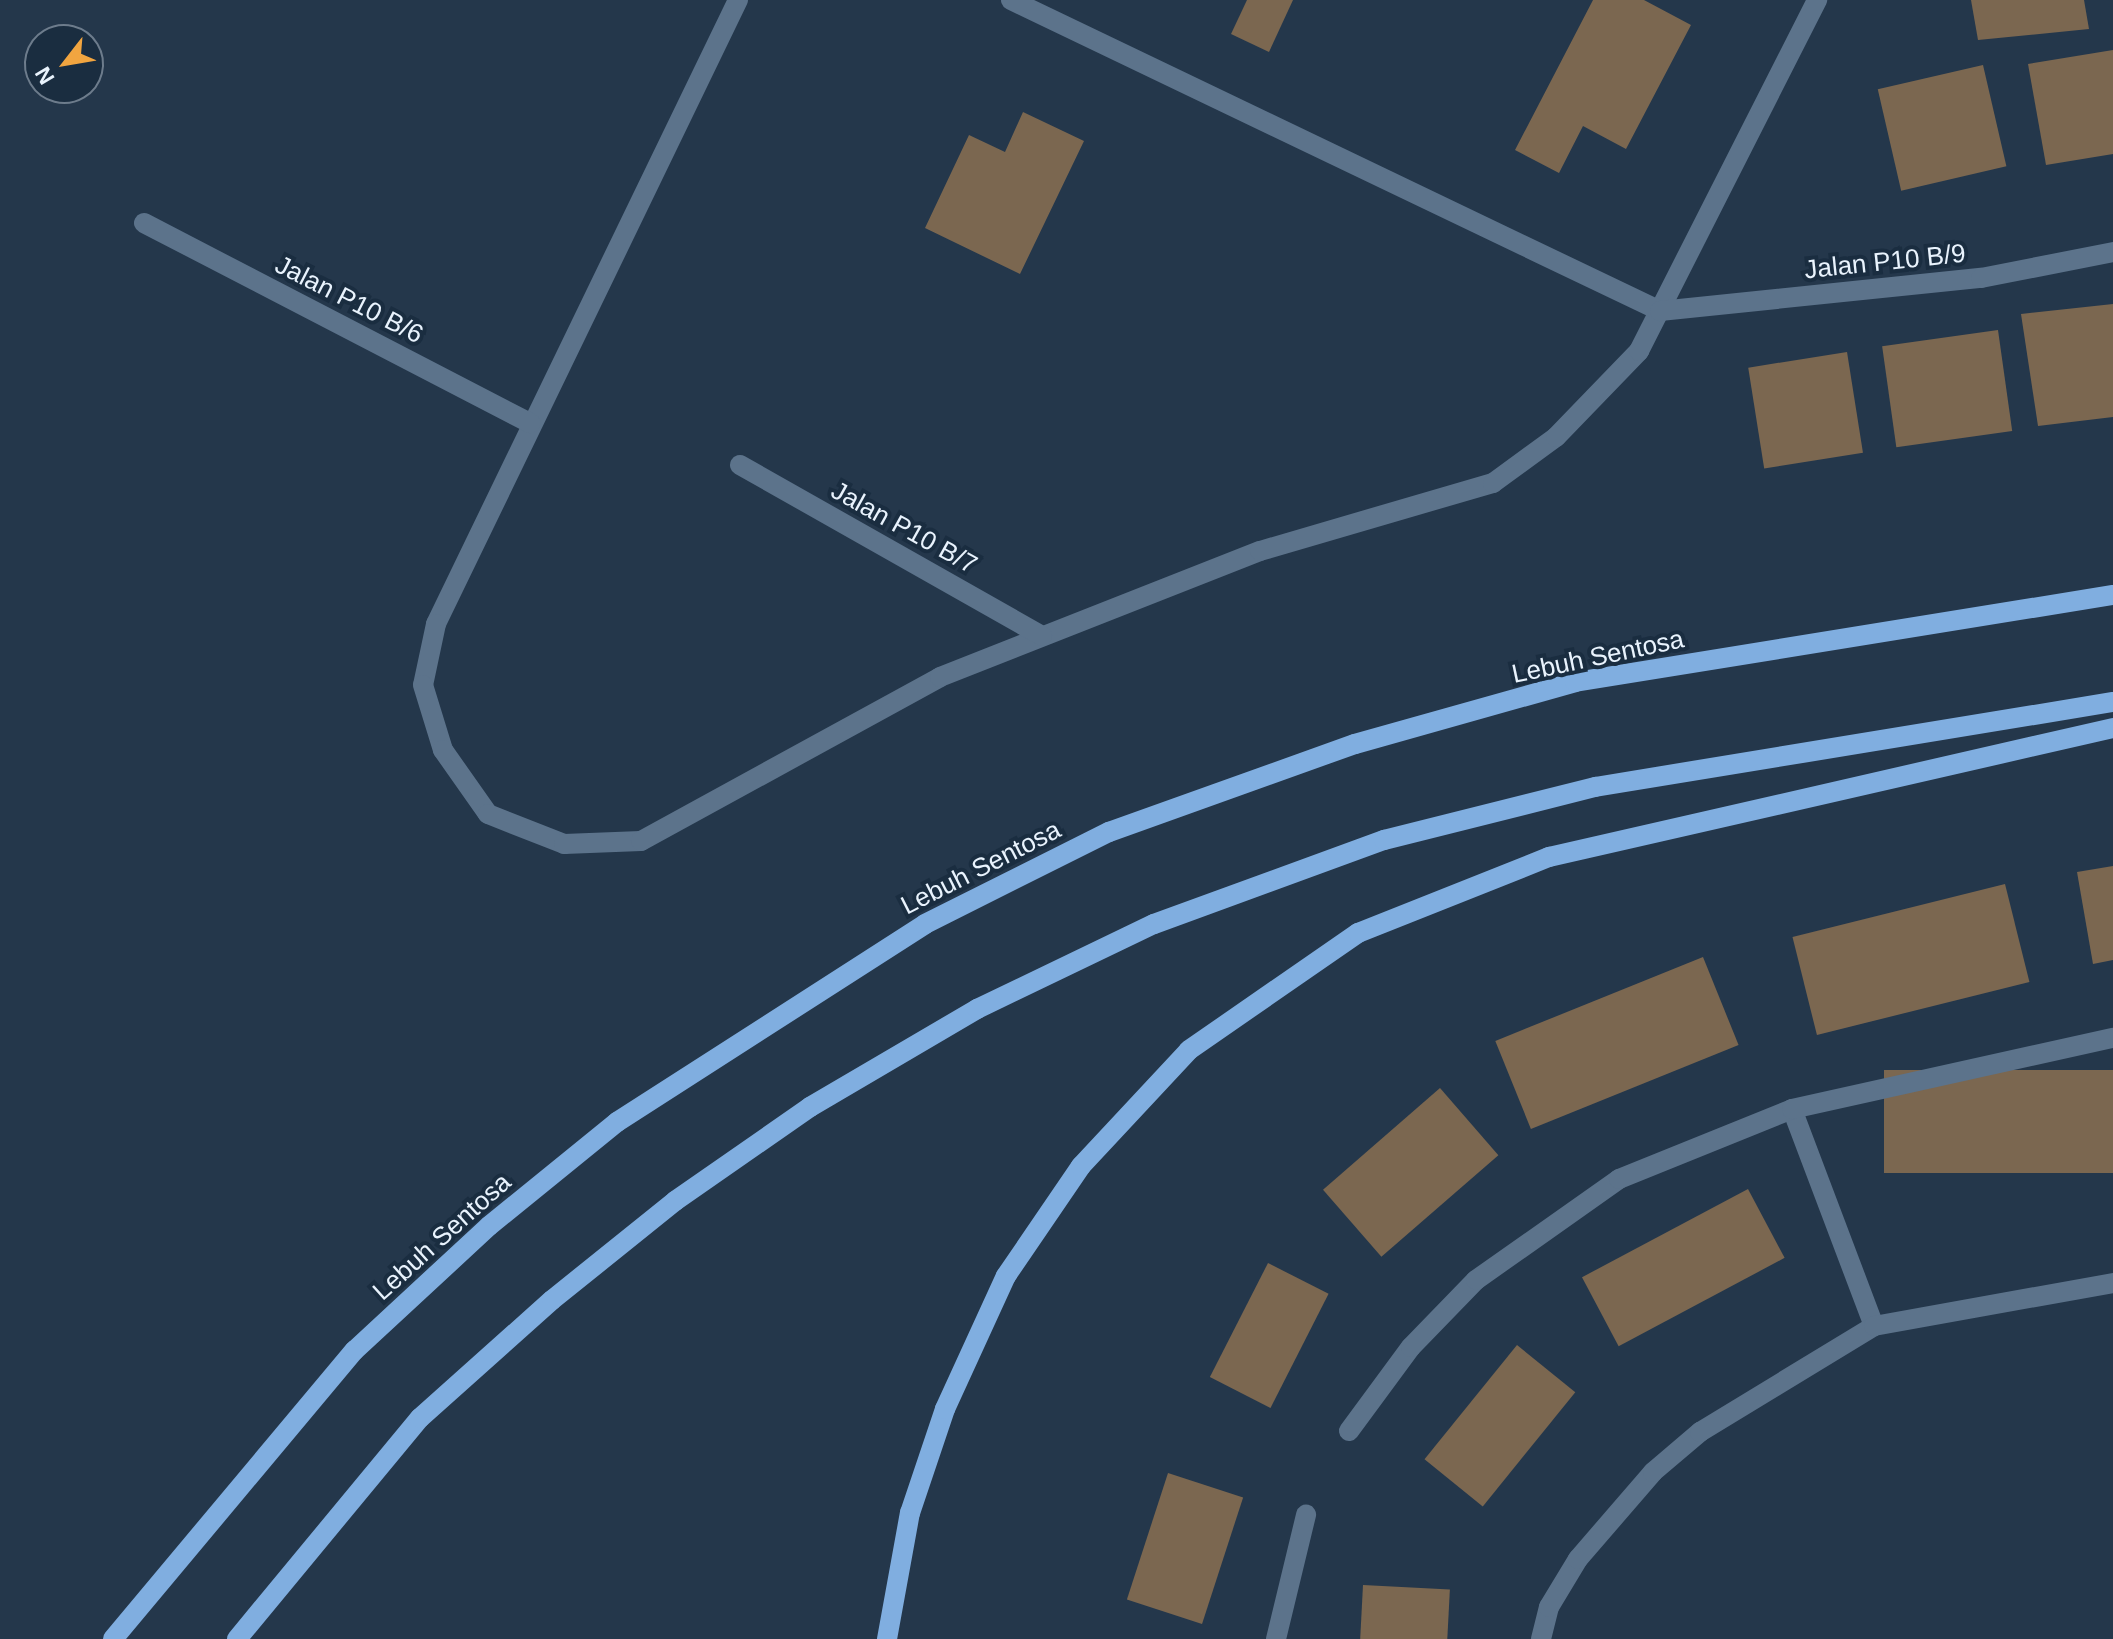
<!DOCTYPE html>
<html>
<head>
<meta charset="utf-8">
<style>
  body { margin:0 }
  #map { position:relative; width:2113px; height:1639px; overflow:hidden; background:#24374b; font-family:Helvetica,sans-serif }
  div>[style] { position:absolute }
  .building>* { inset:0; background:#7b6750; transform-origin:0 0 }
  .street>* { height:20px; margin:-10px; padding:0 10px; transform-origin:10px; border-radius:10px; background:#5c738b }
  .primary>* { height:20px; margin:-10px; padding:0 10px; transform-origin:10px; border-radius:10px; background:#80aee0 }
  span { translate:-50% -50%; white-space:nowrap; text-align:center; line-height:1.15; -webkit-text-stroke:8px #1a2d40; paint-order:stroke }
  .street-label { font-size:26px; color:#e9f3fd }
  .north { position:absolute; left:24px; top:24px; width:80px; height:80px; box-sizing:border-box; background:#1a2d40; border:2px solid #6d7c8c; border-radius:50%; rotate:239deg; font-size:22px; font-weight:700; line-height:32px; text-align:center; color:#e9f3fd }
  .north::after { content:''; display:block; margin:auto; width:28px; height:36px; background:#f1a540; clip-path:polygon(50% 0,100% 100%,50% 72%,0 100%) }
</style>
</head>
<body>
<div id="map">
  <div class="building">
    <i style="clip-path:polygon(1247px 0,1293px 0,1269px 52px,1231px 34px)"></i>
    <i style="clip-path:polygon(1593px 0,1644px 0,1691px 25px,1626px 149px,1583px 126px,1559px 173px,1515px 150px)"></i>
    <i style="clip-path:polygon(1971px 0,2084px 0,2089px 29px,1978px 40px)"></i>
    <i style="clip-path:polygon(2113px 50px,2113px 154px,2046px 165px,2028px 64px)"></i>
    <i style="left:1983px;top:65px;width:104px;height:108px;rotate:77deg"></i>
    <i style="clip-path:polygon(1023px 112px,1084px 141px,1020px 274px,925px 228px,969px 135px,1005px 152px)"></i>
    <i style="clip-path:polygon(2113px 304px,2113px 417px,2038px 426px,2021px 314px)"></i>
    <i style="left:1998px;top:330px;width:102px;height:117px;rotate:82deg"></i>
    <i style="left:1847px;top:352px;width:102px;height:100px;rotate:81deg"></i>
    <i style="clip-path:polygon(2113px 866px,2113px 960px,2093px 964px,2077px 872px)"></i>
    <i style="left:2005px;top:884px;width:101px;height:219px;rotate:76deg"></i>
    <i style="left:1703px;top:957px;width:95px;height:224px;rotate:68deg"></i>
    <i style="left:2113px;top:1070px;width:103px;height:229px;rotate:90deg"></i>
    <i style="left:1440px;top:1088px;width:89px;height:155px;rotate:49deg"></i>
    <i style="left:1748px;top:1189px;width:78px;height:188px;rotate:62deg"></i>
    <i style="left:1268px;top:1263px;width:68px;height:128px;rotate:27deg"></i>
    <i style="left:1517px;top:1345px;width:75px;height:147px;rotate:39deg"></i>
    <i style="left:1168px;top:1473px;width:79px;height:133px;rotate:18deg"></i>
    <i style="left:1363px;top:1585px;width:87px;height:54px;rotate:3deg"></i>
  </div>
  <div class="street">
    <i style="left:738px;top:0;width:693px;rotate:115.83deg"></i>
    <i style="left:436px;top:624px;width:62px;rotate:102deg"></i>
    <i style="left:423px;top:685px;width:68px;rotate:72.9deg"></i>
    <i style="left:443px;top:750px;width:78px;rotate:54.9deg"></i>
    <i style="left:488px;top:814px;width:82px;rotate:21.5deg"></i>
    <i style="left:564px;top:844px;width:77px;rotate:-2.2deg"></i>
    <i style="left:641px;top:841px;width:341px;rotate:-28.7deg"></i>
    <i style="left:940px;top:677px;width:344px;rotate:-21.5deg"></i>
    <i style="left:1260px;top:551px;width:243px;rotate:-16.3deg"></i>
    <i style="left:1493px;top:483px;width:78px;rotate:-36.1deg"></i>
    <i style="left:1556px;top:437px;width:120px;rotate:-46deg"></i>
    <i style="left:1639px;top:351px;width:394px;rotate:-63.1deg"></i>
    <i style="left:1011px;top:0;width:720px;rotate:25.6deg"></i>
    <i style="left:1660px;top:311px;width:323px;rotate:-5.9deg"></i>
    <i style="left:1981px;top:278px;width:135px;rotate:-11.1deg"></i>
    <i style="left:144px;top:223px;width:435px;rotate:27.4deg"></i>
    <i style="left:740px;top:465px;width:347px;rotate:29.5deg"></i>
    <i style="left:1792px;top:1109px;width:232px;rotate:69.3deg"></i>
    <i style="left:1349px;top:1431px;width:104px;rotate:-53.6deg"></i>
    <i style="left:1411px;top:1347px;width:93px;rotate:-45.9deg"></i>
    <i style="left:1476px;top:1280px;width:175px;rotate:-35.2deg"></i>
    <i style="left:1619px;top:1179px;width:187px;rotate:-22deg"></i>
    <i style="left:1792px;top:1109px;width:329px;rotate:-12.5deg"></i>
    <i style="left:1276px;top:1639px;width:128px;rotate:-76.4deg"></i>
    <i style="left:1541px;top:1639px;width:33px;rotate:-76deg"></i>
    <i style="left:1549px;top:1607px;width:56px;rotate:-58.9deg"></i>
    <i style="left:1578px;top:1559px;width:115px;rotate:-49.2deg"></i>
    <i style="left:1653px;top:1472px;width:62px;rotate:-40.4deg"></i>
    <i style="left:1700px;top:1432px;width:204px;rotate:-31.3deg"></i>
    <i style="left:1874px;top:1326px;width:243px;rotate:-10.2deg"></i>
  </div>
  <div class="primary">
    <i style="left:113px;top:1639px;width:376px;rotate:-50.1deg"></i>
    <i style="left:354px;top:1351px;width:184px;rotate:-42.8deg"></i>
    <i style="left:489px;top:1226px;width:165px;rotate:-39.1deg"></i>
    <i style="left:617px;top:1122px;width:366px;rotate:-32.7deg"></i>
    <i style="left:925px;top:924px;width:206px;rotate:-26.6deg"></i>
    <i style="left:1109px;top:832px;width:261px;rotate:-19.7deg"></i>
    <i style="left:1355px;top:744px;width:229px;rotate:-15.7deg"></i>
    <i style="left:1575px;top:682px;width:545px;rotate:-9.19deg"></i>
    <i style="left:237px;top:1639px;width:287px;rotate:-50.4deg"></i>
    <i style="left:420px;top:1418px;width:177px;rotate:-41.8deg"></i>
    <i style="left:552px;top:1300px;width:158px;rotate:-38.8deg"></i>
    <i style="left:675px;top:1201px;width:165px;rotate:-34.8deg"></i>
    <i style="left:810px;top:1107px;width:194px;rotate:-30.4deg"></i>
    <i style="left:977px;top:1009px;width:196px;rotate:-25.7deg"></i>
    <i style="left:1154px;top:924px;width:245px;rotate:-20.1deg"></i>
    <i style="left:1384px;top:840px;width:218px;rotate:-14.1deg"></i>
    <i style="left:1595px;top:787px;width:525px;rotate:-9.32deg"></i>
    <i style="left:887px;top:1639px;width:128px;rotate:-79.7deg"></i>
    <i style="left:910px;top:1513px;width:110px;rotate:-71.4deg"></i>
    <i style="left:945px;top:1409px;width:146px;rotate:-65.4deg"></i>
    <i style="left:1006px;top:1276px;width:133px;rotate:-55.7deg"></i>
    <i style="left:1081px;top:1166px;width:158px;rotate:-47deg"></i>
    <i style="left:1189px;top:1050px;width:206px;rotate:-34.7deg"></i>
    <i style="left:1358px;top:933px;width:206px;rotate:-21.7deg"></i>
    <i style="left:1549px;top:857px;width:579px;rotate:-12.88deg"></i>
  </div>
  <div class="street-label">
    <span style="left:1885px;top:262px;rotate:-6deg">Jalan P10 B/9</span>
    <span style="left:349px;top:300px;rotate:27deg">Jalan P10 B/6</span>
    <span style="left:904px;top:528px;rotate:29deg">Jalan P10 B/7</span>
    <span style="left:1598px;top:657px;rotate:-12deg">Lebuh Sentosa</span>
    <span style="left:981px;top:868px;rotate:-27deg">Lebuh Sentosa</span>
    <span style="left:442px;top:1237px;rotate:-42deg">Lebuh Sentosa</span>
  </div>
  <div class="north">N</div>
</div>
</body>
</html>
